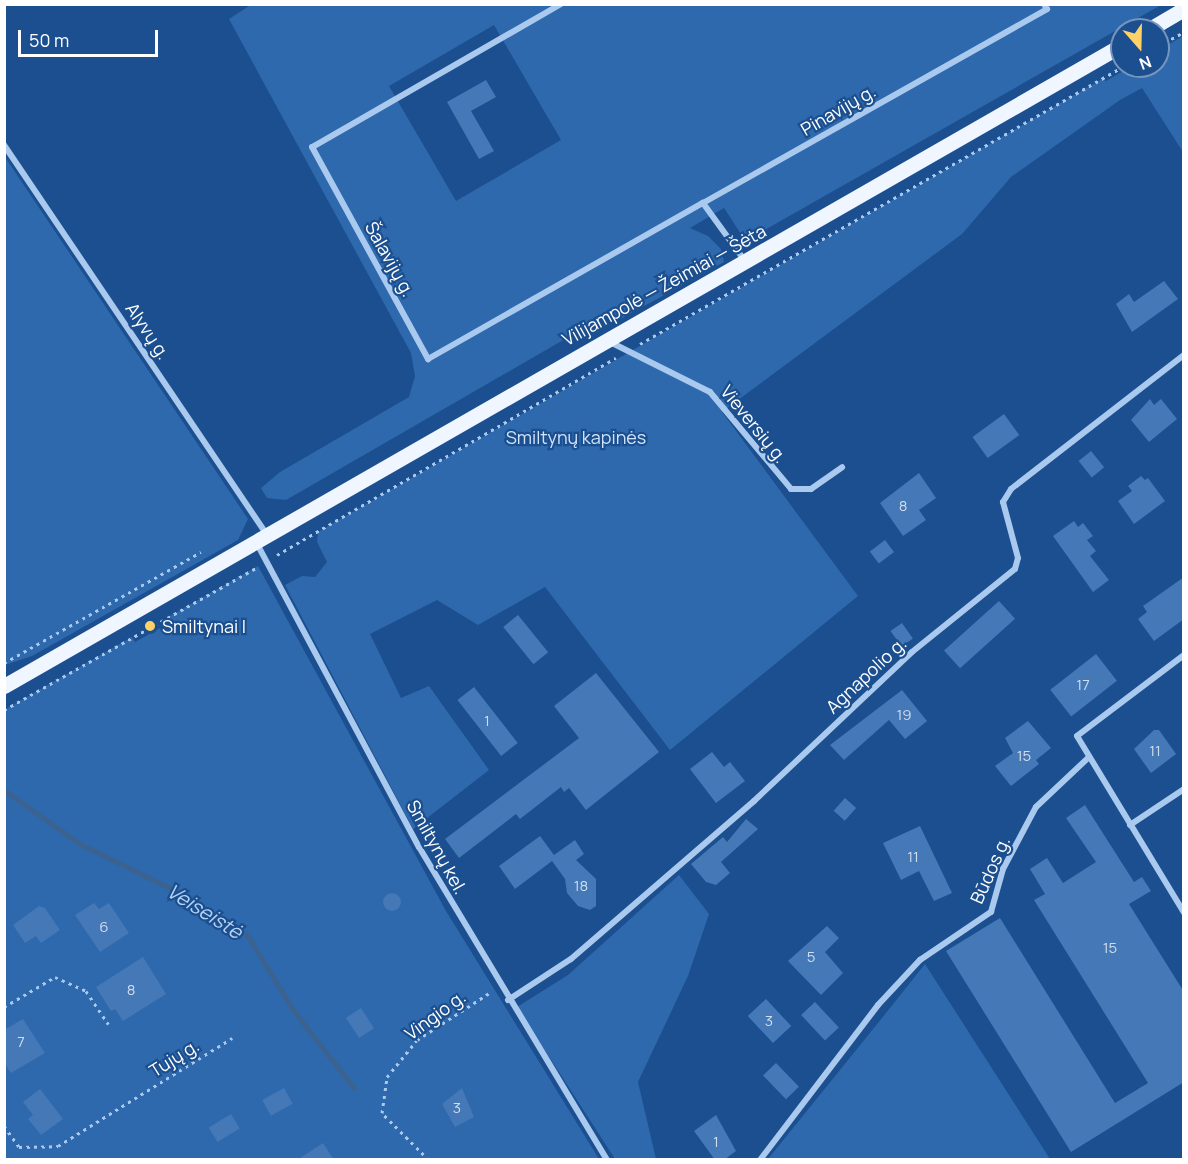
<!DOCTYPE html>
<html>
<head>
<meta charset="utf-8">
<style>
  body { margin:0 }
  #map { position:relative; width:1188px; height:1164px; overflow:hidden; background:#1b4f8f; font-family:Manrope,sans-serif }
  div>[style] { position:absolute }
  .green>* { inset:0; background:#2e69ad }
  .stream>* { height:5px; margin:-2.5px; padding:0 2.5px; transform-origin:2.5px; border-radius:2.5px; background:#3c6290 }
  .building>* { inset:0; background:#4478b7; transform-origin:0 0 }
  .round { border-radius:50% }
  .path>* { height:3px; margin-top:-1.5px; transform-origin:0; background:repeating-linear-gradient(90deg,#a9c9ee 0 3px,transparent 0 7.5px) }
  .street>* { height:6px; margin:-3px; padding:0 3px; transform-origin:3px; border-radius:3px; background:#a9c9ee }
  .primary>* { height:15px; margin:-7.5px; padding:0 7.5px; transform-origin:7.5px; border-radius:7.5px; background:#f0f6ff }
  .dots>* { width:16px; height:16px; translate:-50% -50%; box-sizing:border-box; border:3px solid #1b4f8f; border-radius:50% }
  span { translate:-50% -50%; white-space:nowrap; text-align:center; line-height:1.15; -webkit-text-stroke:4.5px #1b4f8f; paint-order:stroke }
  .number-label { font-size:15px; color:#d0dded }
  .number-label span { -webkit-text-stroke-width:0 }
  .street-label { font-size:18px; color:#fff }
  .park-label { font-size:18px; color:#cfe3fa }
  .poi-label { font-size:18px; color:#fff }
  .left { translate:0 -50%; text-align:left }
  .water-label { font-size:20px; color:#b5d3f5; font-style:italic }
  .frame { position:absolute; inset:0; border:6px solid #fff; pointer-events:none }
  .north { position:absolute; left:1110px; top:18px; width:60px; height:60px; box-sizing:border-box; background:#1b4f8f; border:2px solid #7695bc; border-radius:50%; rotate:160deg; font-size:16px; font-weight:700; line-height:24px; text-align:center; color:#fff }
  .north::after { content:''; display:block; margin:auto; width:21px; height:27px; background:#ffd166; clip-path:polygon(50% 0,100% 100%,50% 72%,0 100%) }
  .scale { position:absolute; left:18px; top:30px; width:140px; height:27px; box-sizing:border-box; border:3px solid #fff; border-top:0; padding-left:8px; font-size:18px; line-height:21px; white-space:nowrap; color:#fff; -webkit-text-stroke:4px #1b4f8f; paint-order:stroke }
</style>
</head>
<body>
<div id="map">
  <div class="green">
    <i style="clip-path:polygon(evenodd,252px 4px,1161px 5px,756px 235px,741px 234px,724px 208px,690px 228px,708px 236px,721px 249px,724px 262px,590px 336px,565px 339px,286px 500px,267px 498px,261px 488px,280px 472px,409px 397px,415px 376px,411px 353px,229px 19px,252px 4px,494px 25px,561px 140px,456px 201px,389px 86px,494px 25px)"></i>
    <i style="clip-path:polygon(1183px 36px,1183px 152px,1142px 88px,1120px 100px,1011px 177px,962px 234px,722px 412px,858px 596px,670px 750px,545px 587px,478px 625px,437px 600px,370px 634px,401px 698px,429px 686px,489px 770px,413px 829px,285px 585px,302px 576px,315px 577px,327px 562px,317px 542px,318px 532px,1102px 79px,1106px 81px,1132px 66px,1158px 66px,1158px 51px)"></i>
    <i style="clip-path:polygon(5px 157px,248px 519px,238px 540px,32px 656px,5px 665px)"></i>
    <i style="clip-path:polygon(258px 566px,446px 911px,599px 1159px,5px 1159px,4px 710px,132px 637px,135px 642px,171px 622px,168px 617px)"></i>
    <i style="clip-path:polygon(679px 875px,709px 914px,688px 976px,638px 1082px,656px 1159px,615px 1159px,517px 1007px,568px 975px)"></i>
    <i style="clip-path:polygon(925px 964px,1050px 1159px,768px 1159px,882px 1018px)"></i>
  </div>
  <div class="stream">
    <i style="left:4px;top:790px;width:93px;rotate:35.4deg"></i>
    <i style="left:80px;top:844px;width:111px;rotate:26.1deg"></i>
    <i style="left:180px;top:893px;width:80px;rotate:32.3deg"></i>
    <i style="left:248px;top:936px;width:87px;rotate:58.7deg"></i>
    <i style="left:293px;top:1010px;width:99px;rotate:52deg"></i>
  </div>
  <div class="building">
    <i style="clip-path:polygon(486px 80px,496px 97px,471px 111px,494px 151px,479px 159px,447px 102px)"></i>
    <i style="clip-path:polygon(1164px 281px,1178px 299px,1132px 332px,1116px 304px,1129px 294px,1134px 302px)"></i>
    <i style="clip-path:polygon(1150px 399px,1154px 405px,1161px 399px,1177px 419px,1149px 442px,1131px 420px)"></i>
    <i style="left:1004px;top:414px;width:26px;height:39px;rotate:54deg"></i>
    <i style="left:1091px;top:451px;width:21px;height:16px;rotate:51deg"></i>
    <i style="clip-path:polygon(919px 473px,936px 498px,919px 510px,926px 520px,903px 536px,880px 503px)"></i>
    <i style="clip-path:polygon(1141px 476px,1145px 480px,1148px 478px,1165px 501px,1134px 524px,1118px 501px,1132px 491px,1128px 486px)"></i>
    <i style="clip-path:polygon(1074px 521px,1078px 527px,1083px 523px,1093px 536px,1087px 540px,1096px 551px,1090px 556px,1109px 580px,1093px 592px,1053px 536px)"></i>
    <i style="left:885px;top:540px;width:15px;height:19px;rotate:53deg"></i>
    <i style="clip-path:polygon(1184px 577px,1184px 619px,1154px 641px,1138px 619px,1147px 612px,1143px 606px)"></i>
    <i style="left:999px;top:601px;width:24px;height:74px;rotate:48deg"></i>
    <i style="left:518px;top:615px;width:48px;height:19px;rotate:51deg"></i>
    <i style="left:902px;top:623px;width:19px;height:14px;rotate:55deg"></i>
    <i style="left:1096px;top:654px;width:34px;height:58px;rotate:52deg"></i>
    <i style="clip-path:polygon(596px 673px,659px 752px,586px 810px,569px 788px,564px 792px,561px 787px,520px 819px,516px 814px,459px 858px,445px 839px,579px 738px,554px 706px)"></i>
    <i style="left:474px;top:687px;width:71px;height:21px;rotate:52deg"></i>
    <i style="clip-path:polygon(902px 690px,927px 721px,905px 739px,889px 720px,844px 760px,830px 745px)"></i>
    <i style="clip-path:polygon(1028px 721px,1051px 748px,1036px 760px,1039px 764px,1011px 786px,995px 766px,1013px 753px,1005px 738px)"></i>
    <i style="clip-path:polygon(1154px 730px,1159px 730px,1176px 754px,1151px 773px,1134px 749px)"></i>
    <i style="clip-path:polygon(712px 752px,724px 767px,730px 762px,745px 781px,716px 803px,690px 769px)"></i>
    <i style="left:845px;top:798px;width:15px;height:17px;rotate:42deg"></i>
    <i style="clip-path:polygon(1085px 805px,1134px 882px,1142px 877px,1151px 891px,1129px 904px,1184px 992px,1184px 1082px,1071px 1152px,946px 951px,1000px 918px,1115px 1103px,1148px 1083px,1034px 900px,1045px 894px,1030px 869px,1047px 858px,1063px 883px,1096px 862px,1066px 818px)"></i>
    <i style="clip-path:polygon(746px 819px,758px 829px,721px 862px,730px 873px,716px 885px,706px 882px,691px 864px,723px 837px,727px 842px)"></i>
    <i style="clip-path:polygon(920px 826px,952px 893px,934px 901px,919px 871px,901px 880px,883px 843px)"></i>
    <i style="clip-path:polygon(540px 836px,554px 855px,575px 840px,584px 854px,576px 860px,596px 879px,596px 906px,590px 910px,578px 906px,567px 893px,565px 879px,552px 861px,515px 889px,499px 866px)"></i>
    <i class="round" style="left:383px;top:893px;width:18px;height:18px"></i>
    <i style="clip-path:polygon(94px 903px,99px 909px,109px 903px,129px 933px,100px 952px,75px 915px)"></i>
    <i style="clip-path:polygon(39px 906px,45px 908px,60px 930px,41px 943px,36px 936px,25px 943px,13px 925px)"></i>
    <i style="clip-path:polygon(827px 926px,839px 938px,825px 952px,843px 973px,821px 995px,788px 961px)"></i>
    <i style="clip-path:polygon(143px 957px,166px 994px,123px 1021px,115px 1009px,111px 1011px,96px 987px)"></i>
    <i style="left:766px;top:999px;width:37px;height:25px;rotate:47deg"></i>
    <i style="left:815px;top:1002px;width:35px;height:19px;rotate:47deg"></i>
    <i style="left:361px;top:1008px;width:24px;height:18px;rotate:57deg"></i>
    <i style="clip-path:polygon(23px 1019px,45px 1053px,11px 1073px,4px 1063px,4px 1030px)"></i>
    <i style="left:776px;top:1063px;width:33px;height:18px;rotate:46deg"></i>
    <i style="left:284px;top:1088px;width:18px;height:25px;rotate:61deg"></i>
    <i style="clip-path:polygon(462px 1088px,474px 1117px,455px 1127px,442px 1104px)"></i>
    <i style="clip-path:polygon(40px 1089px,63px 1119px,41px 1135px,28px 1119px,33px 1115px,23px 1102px)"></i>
    <i style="left:231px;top:1114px;width:17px;height:26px;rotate:59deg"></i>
    <i style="clip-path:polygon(716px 1115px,736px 1151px,724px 1160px,715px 1160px,694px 1131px)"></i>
    <i style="clip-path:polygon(323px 1143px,334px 1160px,297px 1160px)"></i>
  </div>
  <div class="path">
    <i style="left:1158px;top:46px;width:30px;rotate:-28deg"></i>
    <i style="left:640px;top:344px;width:558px;rotate:-29.87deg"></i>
    <i style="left:277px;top:555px;width:392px;rotate:-30.2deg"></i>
    <i style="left:4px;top:663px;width:226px;rotate:-29.4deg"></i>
    <i style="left:4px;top:710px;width:289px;rotate:-29.4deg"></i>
    <i style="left:4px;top:1007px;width:59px;rotate:-30.5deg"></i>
    <i style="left:55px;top:977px;width:34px;rotate:24deg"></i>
    <i style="left:86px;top:991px;width:40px;rotate:56deg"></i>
    <i style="left:4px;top:1126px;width:26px;rotate:54deg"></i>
    <i style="left:19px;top:1147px;width:39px;rotate:-1deg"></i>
    <i style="left:58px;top:1146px;width:205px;rotate:-31.8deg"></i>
    <i style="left:429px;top:1160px;width:66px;rotate:-135deg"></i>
    <i style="left:382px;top:1113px;width:36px;rotate:-82deg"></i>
    <i style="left:387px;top:1077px;width:48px;rotate:-51deg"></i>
    <i style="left:417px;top:1040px;width:88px;rotate:-33deg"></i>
  </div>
  <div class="street">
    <i style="left:561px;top:4px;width:287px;rotate:150.1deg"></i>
    <i style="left:312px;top:147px;width:242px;rotate:61.3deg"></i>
    <i style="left:428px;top:359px;width:316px;rotate:-29.6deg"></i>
    <i style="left:4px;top:145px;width:468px;rotate:56deg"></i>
    <i style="left:745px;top:261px;width:72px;rotate:-125.9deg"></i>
    <i style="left:703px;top:203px;width:395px;rotate:-29.4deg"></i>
    <i style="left:1047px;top:9px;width:6px;rotate:-121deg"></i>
    <i style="left:608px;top:341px;width:114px;rotate:26.6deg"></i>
    <i style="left:710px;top:392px;width:126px;rotate:50.1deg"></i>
    <i style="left:791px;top:489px;width:20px"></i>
    <i style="left:811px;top:489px;width:38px;rotate:-35deg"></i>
    <i style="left:256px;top:542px;width:346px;rotate:61.9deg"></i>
    <i style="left:419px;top:847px;width:365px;rotate:59deg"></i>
    <i style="left:1184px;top:655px;width:134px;rotate:142.9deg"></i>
    <i style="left:1077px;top:736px;width:207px;rotate:58.8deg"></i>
    <i style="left:1130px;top:825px;width:65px;rotate:-33.7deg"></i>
    <i style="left:508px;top:1000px;width:75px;rotate:-33.1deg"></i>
    <i style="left:571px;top:959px;width:242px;rotate:-40.8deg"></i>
    <i style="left:754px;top:801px;width:217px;rotate:-43.3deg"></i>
    <i style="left:912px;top:652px;width:132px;rotate:-38.9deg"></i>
    <i style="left:1015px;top:569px;width:11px;rotate:-75deg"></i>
    <i style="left:1018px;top:558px;width:58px;rotate:-105deg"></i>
    <i style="left:1003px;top:502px;width:15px;rotate:-58deg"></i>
    <i style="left:1011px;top:489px;width:219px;rotate:-37.8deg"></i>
    <i style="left:760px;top:1160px;width:195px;rotate:-52.7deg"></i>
    <i style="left:878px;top:1005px;width:62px;rotate:-47deg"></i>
    <i style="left:920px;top:960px;width:86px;rotate:-34.1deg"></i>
    <i style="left:991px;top:912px;width:45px;rotate:-74.4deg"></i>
    <i style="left:1003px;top:869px;width:70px;rotate:-62deg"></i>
    <i style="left:1036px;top:807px;width:73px;rotate:-43.3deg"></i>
  </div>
  <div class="primary">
    <i style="left:1148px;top:30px;width:42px;rotate:-30.3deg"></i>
    <i style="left:4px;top:686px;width:1289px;rotate:-29.83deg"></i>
  </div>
  <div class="dots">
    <i style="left:150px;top:626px;background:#ffd166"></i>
  </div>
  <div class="number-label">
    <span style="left:903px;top:506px">8</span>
    <span style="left:1083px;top:685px">17</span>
    <span style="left:904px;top:715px">19</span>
    <span style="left:487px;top:721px">1</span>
    <span style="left:1155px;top:751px">11</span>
    <span style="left:1024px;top:756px">15</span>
    <span style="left:913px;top:857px">11</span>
    <span style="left:581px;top:886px">18</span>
    <span style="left:104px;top:927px">6</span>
    <span style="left:1110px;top:948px">15</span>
    <span style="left:811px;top:957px">5</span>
    <span style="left:131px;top:990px">8</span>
    <span style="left:769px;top:1021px">3</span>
    <span style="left:21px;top:1042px">7</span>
    <span style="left:457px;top:1108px">3</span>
    <span style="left:716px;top:1142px">1</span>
  </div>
  <div class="street-label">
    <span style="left:838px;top:110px;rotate:-30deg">Pinavijų g.</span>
    <span style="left:390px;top:259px;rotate:61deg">Šalavijų g.</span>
    <span style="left:664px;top:285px;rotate:-29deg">Vilijampolė — Žeimiai — Šėta</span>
    <span style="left:148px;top:331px;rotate:56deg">Alyvų g.</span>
    <span style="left:754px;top:424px;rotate:51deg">Vieversių g.</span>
    <span style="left:866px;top:675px;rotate:-43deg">Agnapolio g.</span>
    <span style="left:437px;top:847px;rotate:61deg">Smiltynų kel.</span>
    <span style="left:990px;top:870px;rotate:-66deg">Būdos g.</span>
    <span style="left:435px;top:1015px;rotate:-36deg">Vingio g.</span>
    <span style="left:174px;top:1058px;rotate:-32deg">Tujų g.</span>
  </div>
  <div class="park-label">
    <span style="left:576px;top:437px">Smiltynų kapinės</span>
  </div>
  <div class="poi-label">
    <span class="left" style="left:162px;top:626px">Smiltynai I</span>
  </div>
  <div class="water-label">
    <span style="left:205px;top:911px;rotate:32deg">Veiseistė</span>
  </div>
  <div class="frame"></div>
  <div class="north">N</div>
  <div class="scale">50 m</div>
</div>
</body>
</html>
